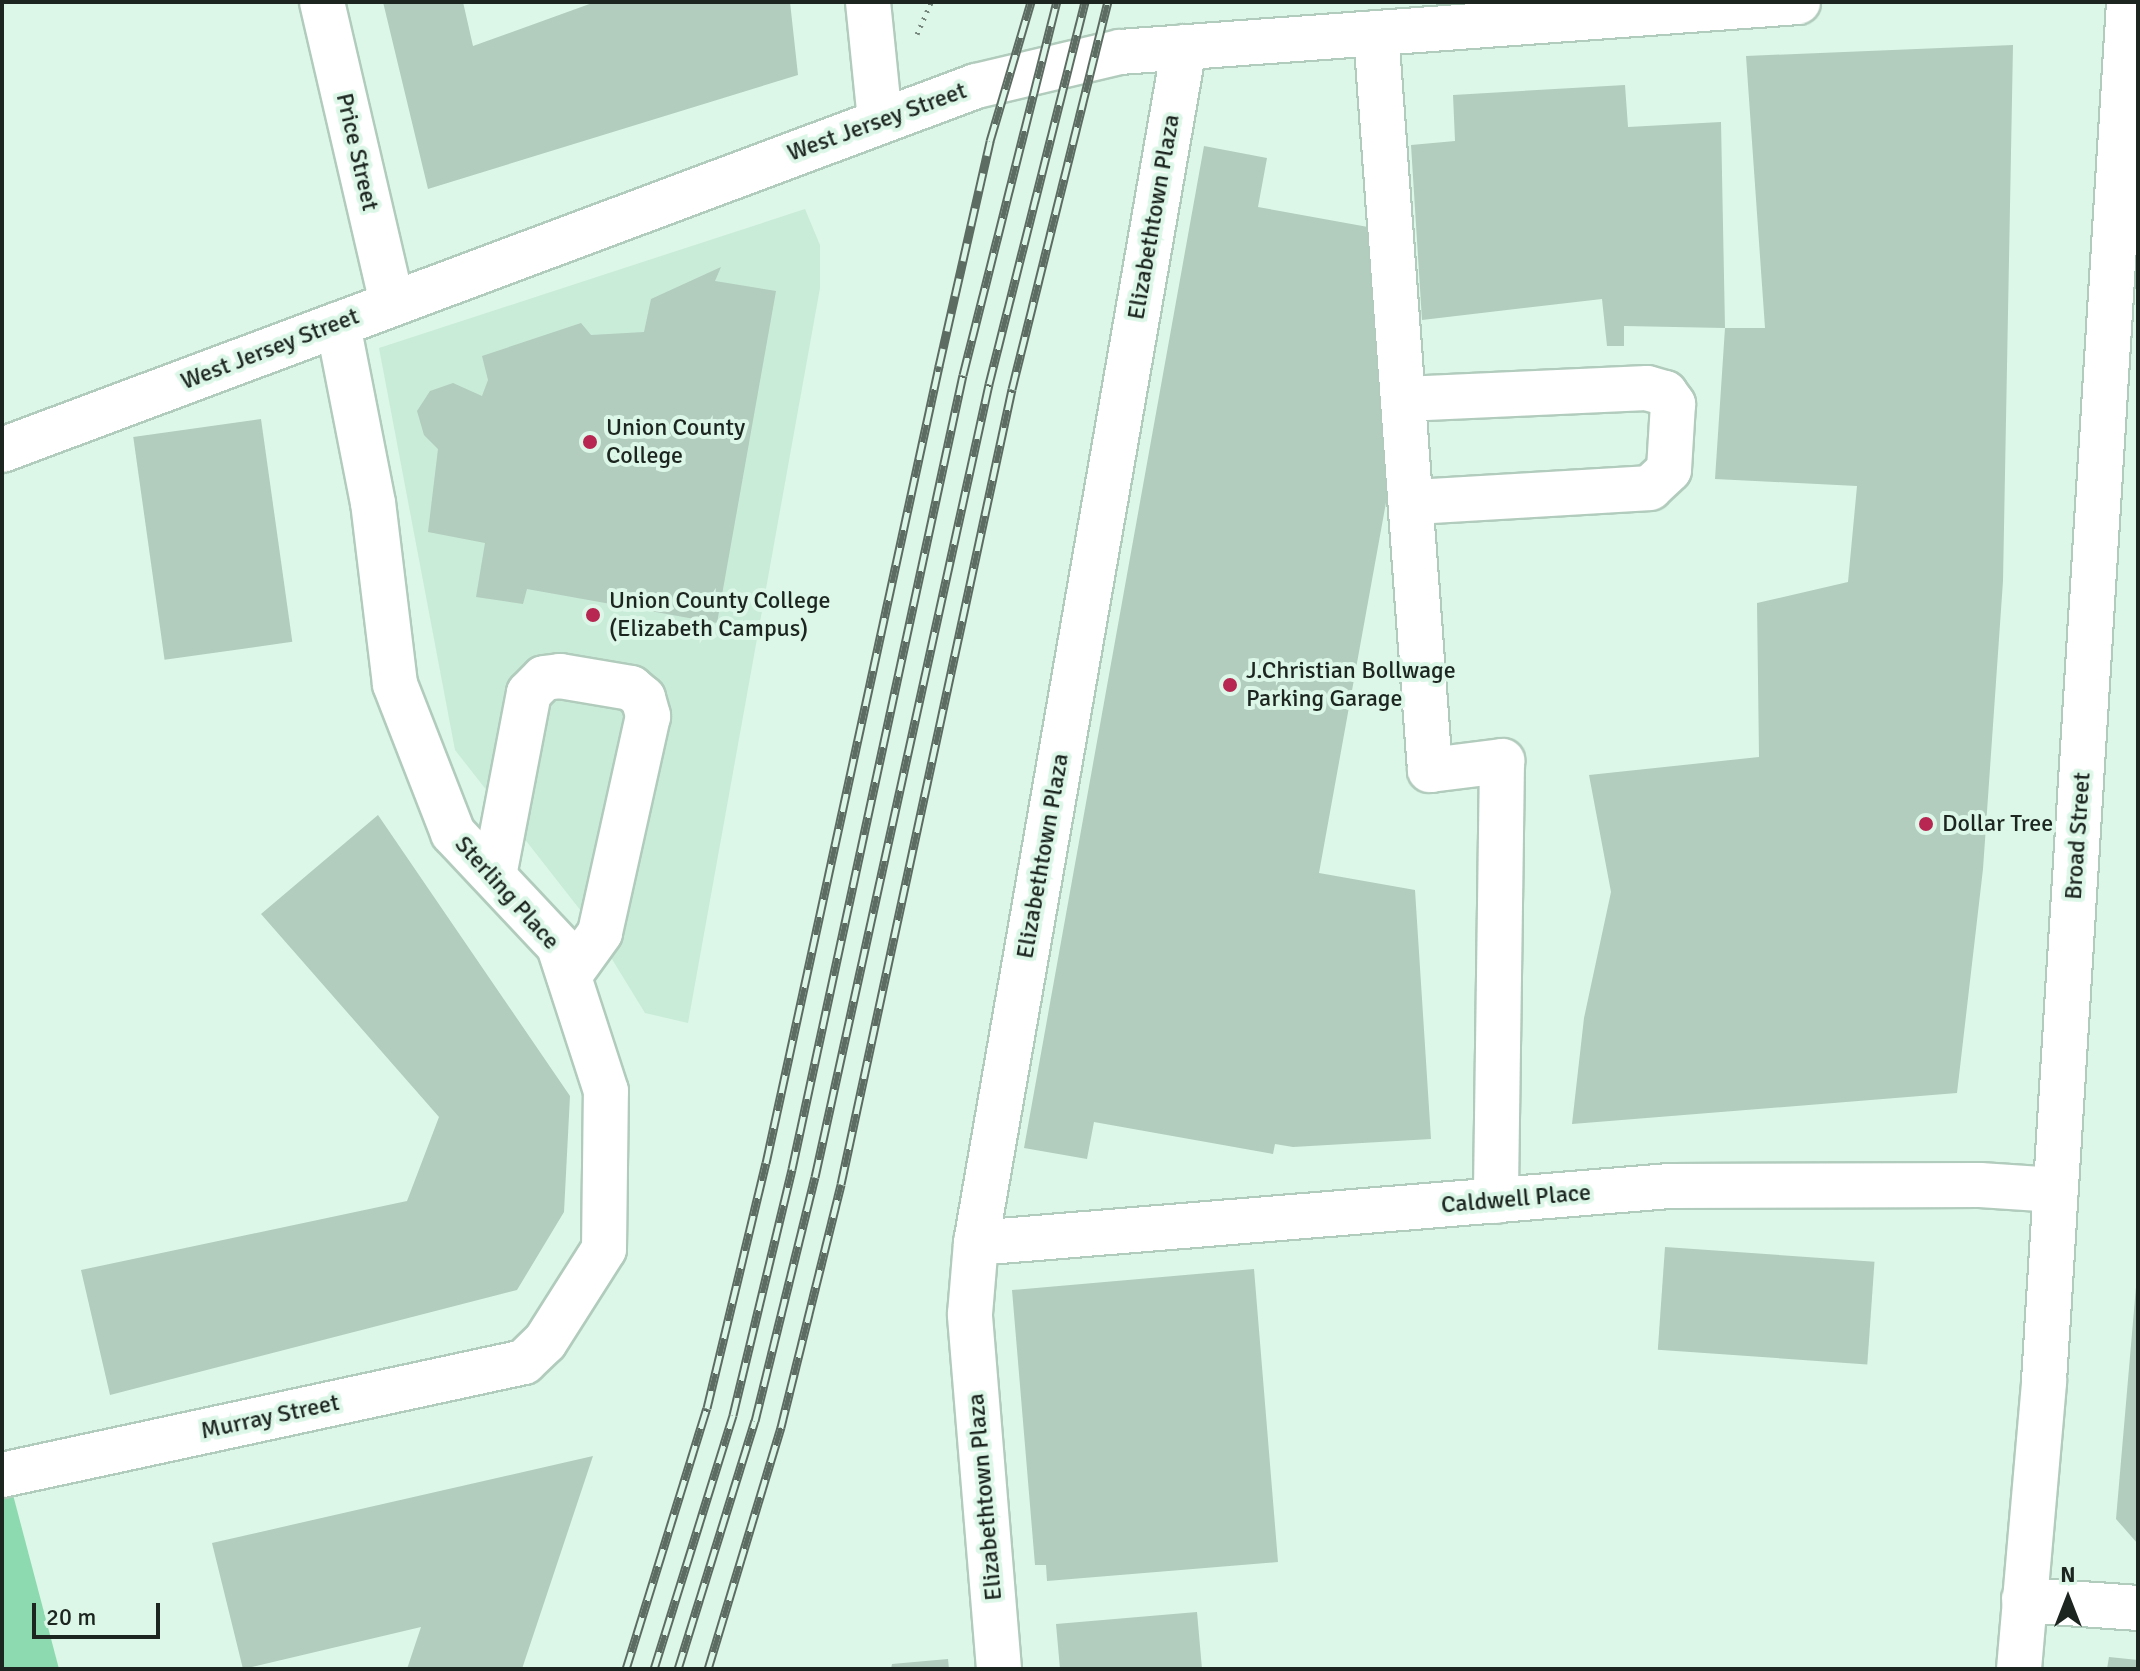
<!DOCTYPE html>
<html>
<head>
<meta charset="utf-8">
<style>
  body { margin:0 }
  #map { position:relative; width:2140px; height:1671px; overflow:hidden; background:#dcf7e7; font-family:Signika,sans-serif }
  div>[style] { position:absolute }
  .built>* { inset:0; background:#c9ecd8 }
  .water>* { inset:0; background:#8ddab1 }
  .building>* { inset:0; background:#b2ccbd; transform-origin:0 0 }
  .path>* { height:5px; margin-top:-2.5px; transform-origin:0; background:repeating-linear-gradient(90deg,#76877d 0 2px,transparent 0 8px) }
  .roads { filter:drop-shadow(2px 0 #b1cbbc) drop-shadow(-2px 0 #b1cbbc) drop-shadow(0 2px #b1cbbc) drop-shadow(0 -2px #b1cbbc) }
  .minor>* { height:44px; margin:-22px; padding:0 22px; transform-origin:22px; border-radius:22px; background:#fff }
  .rail>* { height:9px; margin-top:-4.5px; transform-origin:0; background:repeating-linear-gradient(90deg,#dcf7e7 0 18px,#5d6c63 0 36px); box-sizing:border-box; border-block:2px solid #5d6c63 }
  .dots>* { width:22px; height:22px; translate:-50% -50%; box-sizing:border-box; border:4px solid #dcf7e7; border-radius:50% }
  span { translate:-50% -50%; white-space:nowrap; text-align:center; line-height:1.15; -webkit-text-stroke:8px #dcf7e7; paint-order:stroke }
  .street-label { font-size:24px; color:#1c2520 }
  .poi-label { font-size:24px; color:#1c2520 }
  .left { translate:0 -50%; text-align:left }
  .frame { position:absolute; inset:0; border:4px solid #1c2520; pointer-events:none }
  .north { position:absolute; left:2028px; top:1559px; width:80px; height:80px; -webkit-text-stroke:6px #dcf7e7; paint-order:stroke; rotate:0deg; font-size:22px; font-weight:700; line-height:32px; text-align:center; color:#1c2520 }
  .north::after { content:''; display:block; margin:auto; width:28px; height:36px; background:#1c2520; clip-path:polygon(50% 0,100% 100%,50% 72%,0 100%) }
  .scale { position:absolute; left:32px; top:1603px; width:128px; height:36px; box-sizing:border-box; border:4px solid #1c2520; border-top:0; padding-left:10px; font-size:24px; line-height:28px; white-space:nowrap; color:#1c2520; -webkit-text-stroke:6px #dcf7e7; paint-order:stroke }
</style>
</head>
<body>
<div id="map">
  <div class="built">
    <i style="clip-path:polygon(805px 209px,820px 245px,820px 288px,688px 1023px,645px 1013px,588px 920px,455px 750px,379px 348px)"></i>
  </div>
  <div class="water">
    <i style="clip-path:polygon(2px 1453px,59px 1669px,2px 1669px)"></i>
  </div>
  <div class="building">
    <i style="clip-path:polygon(383px 2px,463px 2px,473px 46px,595px 2px,790px 2px,798px 75px,428px 189px)"></i>
    <i style="clip-path:polygon(2013px 45px,2003px 581px,1983px 869px,1957px 1093px,1572px 1124px,1584px 1018px,1611px 892px,1589px 775px,1759px 757px,1757px 603px,1848px 582px,1857px 486px,1715px 479px,1725px 328px,1765px 328px,1746px 56px)"></i>
    <i style="clip-path:polygon(1625px 85px,1628px 127px,1721px 122px,1725px 328px,1624px 326px,1624px 346px,1607px 346px,1602px 299px,1422px 320px,1411px 145px,1455px 141px,1453px 95px)"></i>
    <i style="clip-path:polygon(1204px 146px,1267px 158px,1258px 207px,1368px 227px,1387px 497px,1319px 873px,1415px 890px,1431px 1139px,1293px 1147px,1275px 1144px,1273px 1154px,1094px 1122px,1087px 1159px,1024px 1148px)"></i>
    <i style="clip-path:polygon(721px 267px,715px 281px,776px 291px,717px 623px,527px 589px,523px 604px,476px 597px,485px 543px,428px 532px,438px 449px,424px 435px,417px 411px,430px 391px,453px 383px,482px 396px,488px 380px,482px 356px,581px 323px,591px 335px,644px 332px,651px 299px)"></i>
    <i style="left:261px;top:419px;width:225px;height:129px;rotate:82deg"></i>
    <i style="clip-path:polygon(378px 815px,570px 1096px,564px 1212px,517px 1290px,110px 1395px,81px 1270px,407px 1201px,439px 1117px,261px 914px)"></i>
    <i style="left:1665px;top:1247px;width:210px;height:103px;rotate:4deg"></i>
    <i style="clip-path:polygon(1254px 1269px,1278px 1562px,1047px 1581px,1046px 1565px,1035px 1565px,1012px 1290px)"></i>
    <i style="clip-path:polygon(2136px 1287px,2138px 1287px,2138px 1544px,2116px 1519px)"></i>
    <i style="clip-path:polygon(593px 1456px,522px 1669px,407px 1669px,421px 1627px,243px 1669px,212px 1543px)"></i>
    <i style="clip-path:polygon(1197px 1612px,1202px 1669px,1060px 1669px,1056px 1624px)"></i>
    <i style="clip-path:polygon(2109px 1657px,2138px 1660px,2138px 1669px,2107px 1669px)"></i>
    <i style="clip-path:polygon(948px 1659px,949px 1669px,891px 1669px,892px 1664px)"></i>
  </div>
  <div class="path">
    <i style="left:917px;top:34px;width:35px;rotate:-66deg"></i>
  </div>
  <div class="roads">
    <div class="minor">
      <i style="left:322px;top:2px;width:308px;rotate:76.9deg"></i>
      <i style="left:868px;top:2px;width:119px;rotate:84.2deg"></i>
      <i style="left:1376px;top:33px;width:739px;rotate:85.81deg"></i>
      <i style="left:1430px;top:770px;width:73px;rotate:-7.1deg"></i>
      <i style="left:1502px;top:761px;width:440px;rotate:90.8deg"></i>
      <i style="left:1404px;top:399px;width:243px;rotate:-2.6deg"></i>
      <i style="left:1647px;top:388px;width:19px;rotate:16deg"></i>
      <i style="left:1665px;top:393px;width:14px;rotate:54deg"></i>
      <i style="left:1673px;top:404px;width:66px;rotate:93.5deg"></i>
      <i style="left:1669px;top:470px;width:26px;rotate:137deg"></i>
      <i style="left:1650px;top:488px;width:239px;rotate:176.6deg"></i>
      <i style="left:2px;top:450px;width:1040px;rotate:-20.49deg"></i>
      <i style="left:976px;top:86px;width:148px;rotate:-13.3deg"></i>
      <i style="left:1120px;top:52px;width:680px;rotate:-4.22deg"></i>
      <i style="left:494px;top:876px;width:186px;rotate:-79.2deg"></i>
      <i style="left:529px;top:693px;width:21px;rotate:-45deg"></i>
      <i style="left:544px;top:678px;width:16px;rotate:-7deg"></i>
      <i style="left:560px;top:676px;width:72px;rotate:9.6deg"></i>
      <i style="left:631px;top:688px;width:16px;rotate:40deg"></i>
      <i style="left:643px;top:698px;width:19px;rotate:74deg"></i>
      <i style="left:648px;top:716px;width:222px;rotate:102.5deg"></i>
      <i style="left:600px;top:933px;width:53px;rotate:125.8deg"></i>
      <i style="left:976px;top:1243px;width:696px;rotate:-4.7deg"></i>
      <i style="left:1670px;top:1186px;width:310px;rotate:-0.2deg"></i>
      <i style="left:1980px;top:1185px;width:76px;rotate:3.8deg"></i>
      <i style="left:2px;top:1475px;width:534px;rotate:-12.21deg"></i>
      <i style="left:524px;top:1362px;width:29px;rotate:-44deg"></i>
      <i style="left:545px;top:1342px;width:110px;rotate:-57.6deg"></i>
      <i style="left:604px;top:1249px;width:158px;rotate:-89.3deg"></i>
      <i style="left:606px;top:1091px;width:152px;rotate:-108deg"></i>
      <i style="left:559px;top:946px;width:155px;rotate:-133.2deg"></i>
      <i style="left:453px;top:833px;width:160px;rotate:-111.3deg"></i>
      <i style="left:395px;top:684px;width:182px;rotate:-96.9deg"></i>
      <i style="left:373px;top:503px;width:182px;rotate:-101.1deg"></i>
      <i style="left:2024px;top:1600px;width:114px;rotate:4deg"></i>
      <i style="left:999px;top:1669px;width:356px;rotate:-94.7deg"></i>
      <i style="left:970px;top:1314px;width:71px;rotate:-85.2deg"></i>
      <i style="left:976px;top:1243px;width:1214px;rotate:-80.13deg"></i>
      <i style="left:2019px;top:1669px;width:289px;rotate:-85deg"></i>
      <i style="left:2044px;top:1381px;width:1382px;rotate:-86.47deg"></i>
    </div>
  </div>
  <div class="rail">
    <i style="left:626px;top:1669px;width:273px;rotate:-72.8deg"></i>
    <i style="left:707px;top:1408px;width:252px;rotate:-76.5deg"></i>
    <i style="left:766px;top:1163px;width:816px;rotate:-77.75deg"></i>
    <i style="left:939px;top:366px;width:231px;rotate:-77.2deg"></i>
    <i style="left:990px;top:141px;width:145px;rotate:-73.6deg"></i>
    <i style="left:654px;top:1669px;width:266px;rotate:-72.7deg"></i>
    <i style="left:733px;top:1415px;width:253px;rotate:-76.5deg"></i>
    <i style="left:792px;top:1169px;width:812px;rotate:-77.85deg"></i>
    <i style="left:963px;top:375px;width:385px;rotate:-75.9deg"></i>
    <i style="left:678px;top:1669px;width:260px;rotate:-72.8deg"></i>
    <i style="left:755px;top:1421px;width:251px;rotate:-76.2deg"></i>
    <i style="left:815px;top:1177px;width:812px;rotate:-77.62deg"></i>
    <i style="left:989px;top:384px;width:394px;rotate:-75.9deg"></i>
    <i style="left:708px;top:1669px;width:253px;rotate:-73.2deg"></i>
    <i style="left:781px;top:1427px;width:250px;rotate:-76.1deg"></i>
    <i style="left:841px;top:1184px;width:813px;rotate:-77.86deg"></i>
    <i style="left:1012px;top:389px;width:399px;rotate:-76.1deg"></i>
  </div>
  <div class="dots">
    <i style="left:590px;top:442px;background:#b72751"></i>
    <i style="left:593px;top:615px;background:#b72751"></i>
    <i style="left:1230px;top:685px;background:#b72751"></i>
    <i style="left:1926px;top:824px;background:#b72751"></i>
  </div>
  <div class="street-label">
    <span style="left:877px;top:122px;rotate:-20deg">West Jersey Street</span>
    <span style="left:357px;top:152px;rotate:77deg">Price Street</span>
    <span style="left:1154px;top:217px;rotate:-80deg">Elizabethtown Plaza</span>
    <span style="left:270px;top:349px;rotate:-21deg">West Jersey Street</span>
    <span style="left:2078px;top:836px;rotate:-86deg">Broad Street</span>
    <span style="left:1043px;top:856px;rotate:-80deg">Elizabethtown Plaza</span>
    <span style="left:507px;top:893px;rotate:48deg">Sterling Place</span>
    <span style="left:1516px;top:1199px;rotate:-5deg">Caldwell Place</span>
    <span style="left:270px;top:1417px;rotate:-12deg">Murray Street</span>
    <span style="left:985px;top:1497px;rotate:-95deg">Elizabethtown Plaza</span>
  </div>
  <div class="poi-label">
    <span class="left" style="left:606px;top:442px">Union County<br>College</span>
    <span class="left" style="left:609px;top:615px">Union County College<br>(Elizabeth Campus)</span>
    <span class="left" style="left:1246px;top:685px">J.Christian Bollwage<br>Parking Garage</span>
    <span class="left" style="left:1942px;top:824px">Dollar Tree</span>
  </div>
  <div class="frame"></div>
  <div class="north">N</div>
  <div class="scale">20 m</div>
</div>
</body>
</html>
